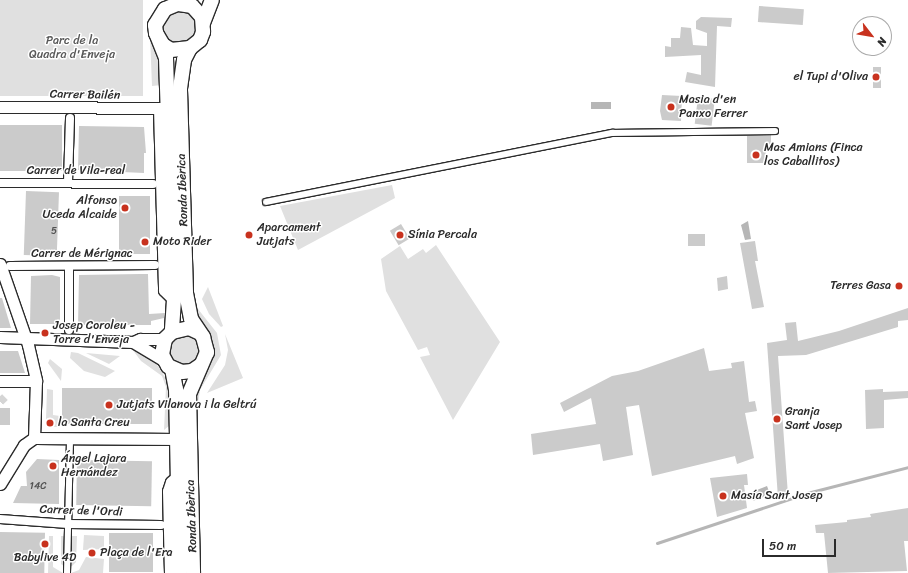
<!DOCTYPE html>
<html>
<head>
<meta charset="utf-8">
<style>
  body { margin:0 }
  #map { position:relative; width:908px; height:573px; overflow:hidden; background:#fff; font-family:Sriracha,sans-serif }
  div>[style] { position:absolute }
  .green>* { inset:0; background:#e0e0e0; transform-origin:0 0 }
  .round { border-radius:50% }
  .water>* { inset:0; background:#b6b6b6; transform-origin:0 0 }
  .stream>* { height:3px; margin:-1.5px; padding:0 1.5px; transform-origin:1.5px; border-radius:1.5px; background:#b6b6b6 }
  .building>* { inset:0; background:#cbcbcb; transform-origin:0 0 }
  .pedestrian-tunnel>* { height:8px; margin-top:-4px; transform-origin:0; background:repeating-linear-gradient(90deg,#d5d5d5 0 8px,transparent 0 12px) }
  .roads { filter:drop-shadow(1px 0 #2b2b2b) drop-shadow(-1px 0 #2b2b2b) drop-shadow(0 1px #2b2b2b) drop-shadow(0 -1px #2b2b2b) }
  .service>* { height:5.5px; margin:-2.75px; padding:0 2.75px; transform-origin:2.75px; border-radius:2.75px; background:#fff }
  .pedestrian>* { height:8px; margin:-4px; padding:0 4px; transform-origin:4px; border-radius:4px; background:#fff }
  .minor>* { height:11px; margin:-5.5px; padding:0 5.5px; transform-origin:5.5px; border-radius:5.5px; background:#fff }
  .tertiary>* { height:14px; margin:-7px; padding:0 7px; transform-origin:7px; border-radius:7px; background:#fff }
  .dots>* { width:11px; height:11px; translate:-50% -50%; box-sizing:border-box; border:2px solid #fff; border-radius:50% }
  span { translate:-50% -50%; white-space:nowrap; text-align:center; line-height:1.15; -webkit-text-stroke:3px #fff; paint-order:stroke }
  .number-label { font-size:10px; color:#535353 }
  .number-label span { -webkit-text-stroke-width:0 }
  .park-label { font-size:12px; color:#585858 }
  .poi-label { font-size:12px; color:#2b2b2b }
  .right { translate:-100% -50%; text-align:right }
  .left { translate:0 -50%; text-align:left }
  .street-label { font-size:12px; color:#2b2b2b }
  .north { position:absolute; left:852px; top:16px; width:40px; height:40px; box-sizing:border-box; background:#fff; border:1px solid #aaa; border-radius:50%; rotate:121deg; font-size:11px; font-weight:700; line-height:16px; text-align:center; color:#2b2b2b }
  .north::after { content:''; display:block; margin:auto; width:14px; height:18px; background:#c8321e; clip-path:polygon(50% 0,100% 100%,50% 72%,0 100%) }
  .scale { position:absolute; left:762px; top:539px; width:74px; height:18px; box-sizing:border-box; border:2px solid #2b2b2b; border-top:0; padding-left:5px; font-size:12px; line-height:14px; white-space:nowrap; color:#2b2b2b; -webkit-text-stroke:3px #fff; paint-order:stroke }
</style>
</head>
<body>
<div id="map">
  <div class="green">
    <i style="left:0;top:0;width:143px;height:96px"></i>
    <i class="round" style="left:163px;top:10px;width:34px;height:34px"></i>
    <i style="clip-path:polygon(150px 34px,162px 59px,162px 85px,152px 86px)"></i>
    <i style="clip-path:polygon(187px 97px,193px 274px,191px 274px)"></i>
    <i style="clip-path:polygon(392px 185px,395px 198px,298px 250px,280px 206px)"></i>
    <i style="clip-path:polygon(436px 245px,500px 342px,453px 420px,420px 357px,430px 355px,427px 347px,418px 350px,386px 291px,381px 259px,400px 246px,408px 259px,423px 249px,426px 253px)"></i>
    <i style="clip-path:polygon(208px 287px,223px 326px,221px 327px,209px 314px,202px 299px)"></i>
    <i style="clip-path:polygon(191px 299px,195px 299px,198px 309px,217px 333px,221px 355px,200px 390px,196px 417px,193px 395px,214px 353px,213px 342px,198px 321px)"></i>
    <i style="clip-path:polygon(225px 334px,243px 378px,207px 393px,225px 365px,228px 350px)"></i>
    <i class="round" style="left:169px;top:335px;width:30px;height:30px"></i>
    <i style="clip-path:polygon(132px 349px,139px 350px,154px 360px,170px 385px,170px 425px,164px 430px,166px 387px,162px 376px,141px 361px)"></i>
    <i style="clip-path:polygon(71px 352px,78px 353px,115px 371px,105px 377px,84px 371px,70px 358px)"></i>
    <i style="clip-path:polygon(86px 353px,120px 356px,109px 364px)"></i>
    <i style="clip-path:polygon(50px 359px,62px 369px,61px 381px,48px 363px)"></i>
    <i style="clip-path:polygon(47px 389px,53px 390px,53px 415px,60px 416px,60px 427px,53px 427px,53px 420px,46px 419px)"></i>
    <i style="clip-path:polygon(84px 535px,104px 536px,104px 549px,83px 550px)"></i>
    <i style="clip-path:polygon(49px 536px,53px 536px,53px 567px,63px 573px,48px 573px)"></i>
    <i style="clip-path:polygon(61px 536px,77px 536px,76px 562px,72px 566px,65px 567px,61px 564px)"></i>
    <i style="clip-path:polygon(86px 557px,104px 559px,103px 573px,71px 573px,79px 570px)"></i>
  </div>
  <div class="water">
    <i style="left:591px;top:102px;width:20px;height:7px"></i>
    <i style="clip-path:polygon(748px 221px,751px 239px,745px 240px,741px 225px)"></i>
    <i style="left:767px;top:486px;width:9px;height:18px;rotate:69deg"></i>
  </div>
  <div class="stream">
    <i style="left:657px;top:543px;width:158px;rotate:-18.4deg"></i>
    <i style="left:807px;top:493px;width:104px;rotate:-14.4deg"></i>
  </div>
  <div class="building">
    <i style="left:759px;top:6px;width:45px;height:16px;rotate:4deg"></i>
    <i style="clip-path:polygon(701px 17px,732px 18px,731px 27px,717px 26px,715px 87px,685px 82px,687px 72px,701px 75px,701px 55px,665px 57px,665px 46px,671px 47px,671px 38px,680px 38px,681px 27px,691px 28px,693px 45px,707px 46px,707px 33px,696px 29px,696px 21px)"></i>
    <i style="left:873px;top:67px;width:8px;height:21px"></i>
    <i style="clip-path:polygon(662px 95px,682px 96px,681px 121px,662px 120px,660px 111px)"></i>
    <i style="left:698px;top:97px;width:17px;height:27px;rotate:7deg"></i>
    <i style="left:0;top:125px;width:62px;height:46px"></i>
    <i style="clip-path:polygon(79px 126px,144px 127px,146px 153px,144px 153px,144px 173px,78px 170px)"></i>
    <i style="clip-path:polygon(771px 135px,771px 148px,766px 148px,765px 163px,747px 163px,747px 136px)"></i>
    <i style="left:26px;top:191px;width:33px;height:64px;rotate:2deg"></i>
    <i style="left:119px;top:196px;width:31px;height:58px"></i>
    <i style="left:401px;top:224px;width:17px;height:13px;rotate:59deg"></i>
    <i style="left:688px;top:234px;width:17px;height:12px"></i>
    <i style="clip-path:polygon(755px 241px,758px 261px,755px 261px,764px 307px,752px 309px,740px 243px)"></i>
    <i style="clip-path:polygon(140px 274px,148px 274px,149px 314px,165px 313px,164px 318px,151px 321px,151px 325px,78px 325px,79px 275px)"></i>
    <i style="clip-path:polygon(52px 275px,60px 277px,60px 324px,30px 324px,31px 276px)"></i>
    <i style="clip-path:polygon(727px 276px,728px 289px,718px 291px,717px 278px)"></i>
    <i style="clip-path:polygon(0 298px,2px 298px,11px 328px,0 328px)"></i>
    <i style="clip-path:polygon(908px 308px,908px 320px,898px 321px,898px 327px,806px 355px,778px 356px,788px 495px,778px 498px,767px 343px,787px 340px,785px 323px,796px 322px,798px 341px,839px 331px)"></i>
    <i style="clip-path:polygon(704px 348px,709px 371px,732px 368px,731px 363px,744px 361px,749px 402px,755px 401px,757px 411px,745px 413px,754px 458px,737px 464px,735px 456px,652px 476px,639px 405px,626px 407px,633px 455px,603px 461px,600px 444px,533px 455px,531px 434px,596px 424px,591px 398px,564px 412px,560px 403px,612px 376px,638px 371px)"></i>
    <i style="clip-path:polygon(0 351px,18px 351px,25px 373px,0 373px)"></i>
    <i style="left:152px;top:388px;width:36px;height:90px;rotate:90deg"></i>
    <i style="clip-path:polygon(883px 389px,883px 392px,908px 391px,908px 398px,884px 400px,884px 428px,866px 429px,865px 390px)"></i>
    <i style="left:0;top:408px;width:10px;height:17px"></i>
    <i style="clip-path:polygon(37px 459px,59px 460px,59px 504px,13px 503px,21px 486px,27px 486px,26px 472px)"></i>
    <i style="left:77px;top:460px;width:75px;height:45px;rotate:1deg"></i>
    <i style="clip-path:polygon(747px 474px,748px 485px,744px 485px,747px 508px,717px 517px,710px 478px)"></i>
    <i style="clip-path:polygon(908px 508px,908px 541px,904px 541px,907px 571px,828px 573px,824px 533px,816px 533px,815px 525px,847px 522px,847px 520px,871px 517px,870px 514px)"></i>
    <i style="left:0;top:532px;width:45px;height:41px;rotate:1deg"></i>
    <i style="left:109px;top:533px;width:44px;height:39px"></i>
  </div>
  <div class="pedestrian-tunnel">
    <i style="left:0;top:402px;width:7px;rotate:-45deg"></i>
  </div>
  <div class="roads">
    <div class="service">
      <i style="left:266px;top:202px;width:353px;rotate:-11.3deg"></i>
      <i style="left:612px;top:133px;width:163px;rotate:-0.7deg"></i>
      <i style="left:67px;top:573px;width:135px;rotate:-88.7deg"></i>
    </div>
    <div class="pedestrian">
      <i style="left:68px;top:182px;width:64px;rotate:-88.2deg"></i>
      <i style="left:0;top:183px;width:153px;rotate:0.4deg"></i>
      <i style="left:10px;top:266px;width:145px;rotate:-0.4deg"></i>
      <i style="left:69px;top:266px;width:64px;rotate:90deg"></i>
      <i style="left:0;top:519px;width:68px;rotate:4.2deg"></i>
      <i style="left:68px;top:524px;width:93px;rotate:0.6deg"></i>
    </div>
    <div class="minor">
      <i style="left:0;top:107px;width:166px;rotate:0.3deg"></i>
      <i style="left:159px;top:108px;width:182px;rotate:88.4deg"></i>
      <i style="left:164px;top:290px;width:14px;rotate:45deg"></i>
      <i style="left:0;top:264px;width:86px;rotate:70.9deg"></i>
      <i style="left:28px;top:345px;width:37px;rotate:77deg"></i>
      <i style="left:36px;top:381px;width:57px;rotate:92deg"></i>
      <i style="left:0;top:337px;width:133px;rotate:2.2deg"></i>
      <i style="left:133px;top:342px;width:8px;rotate:-23deg"></i>
      <i style="left:140px;top:339px;width:25px"></i>
      <i style="left:133px;top:342px;width:39px;rotate:31deg"></i>
      <i style="left:0;top:381px;width:36px"></i>
      <i style="left:34px;top:438px;width:143px;rotate:0.4deg"></i>
      <i style="left:0;top:484px;width:46px;rotate:-58.4deg"></i>
      <i style="left:24px;top:445px;width:12px;rotate:-35deg"></i>
      <i style="left:170px;top:573px;width:82px;rotate:-91.4deg"></i>
      <i style="left:168px;top:491px;width:9px;rotate:-72deg"></i>
      <i style="left:171px;top:482px;width:9px;rotate:-41deg"></i>
    </div>
    <div class="tertiary">
      <i style="left:203px;top:23px;width:25px;rotate:-69deg"></i>
      <i style="left:156px;top:33px;width:14px;rotate:60deg"></i>
      <i style="left:163px;top:45px;width:9px;rotate:32deg"></i>
      <i style="left:171px;top:50px;width:19px;rotate:-6deg"></i>
      <i style="left:190px;top:48px;width:13px;rotate:-39deg"></i>
      <i style="left:200px;top:40px;width:9px;rotate:-69deg"></i>
      <i style="left:203px;top:32px;width:15px;rotate:-94deg"></i>
      <i style="left:202px;top:17px;width:15px;rotate:-132deg"></i>
      <i style="left:192px;top:6px;width:15px;rotate:-172deg"></i>
      <i style="left:177px;top:4px;width:13px;rotate:157deg"></i>
      <i style="left:165px;top:9px;width:19px;rotate:122deg"></i>
      <i style="left:155px;top:25px;width:8px;rotate:83deg"></i>
      <i style="left:156px;top:33px;width:27px;rotate:68deg"></i>
      <i style="left:166px;top:58px;width:242px;rotate:88.1deg"></i>
      <i style="left:174px;top:300px;width:32px;rotate:94deg"></i>
      <i style="left:190px;top:48px;width:13px;rotate:117deg"></i>
      <i style="left:184px;top:60px;width:30px;rotate:98deg"></i>
      <i style="left:180px;top:90px;width:203px;rotate:88.3deg"></i>
      <i style="left:186px;top:293px;width:26px;rotate:79deg"></i>
      <i style="left:191px;top:319px;width:22px;rotate:56deg"></i>
      <i style="left:203px;top:337px;width:16px;rotate:75deg"></i>
      <i style="left:207px;top:352px;width:46px;rotate:113.2deg"></i>
      <i style="left:189px;top:394px;width:179px;rotate:88.7deg"></i>
      <i style="left:198px;top:332px;width:10px;rotate:-156deg"></i>
      <i style="left:189px;top:328px;width:17px;rotate:167deg"></i>
      <i style="left:172px;top:332px;width:10px;rotate:135deg"></i>
      <i style="left:165px;top:339px;width:16px;rotate:101deg"></i>
      <i style="left:162px;top:355px;width:13px;rotate:61deg"></i>
      <i style="left:168px;top:366px;width:15px;rotate:23deg"></i>
      <i style="left:182px;top:372px;width:10px;rotate:-6deg"></i>
      <i style="left:192px;top:371px;width:11px;rotate:-34deg"></i>
      <i style="left:172px;top:369px;width:20px;rotate:79deg"></i>
      <i style="left:176px;top:389px;width:184px;rotate:88.8deg"></i>
    </div>
  </div>
  <div class="dots">
    <i style="left:876px;top:77px;background:#c8321e"></i>
    <i style="left:671px;top:107px;background:#c8321e"></i>
    <i style="left:756px;top:155px;background:#c8321e"></i>
    <i style="left:125px;top:208px;background:#c8321e"></i>
    <i style="left:249px;top:235px;background:#c8321e"></i>
    <i style="left:400px;top:235px;background:#c8321e"></i>
    <i style="left:145px;top:242px;background:#c8321e"></i>
    <i style="left:899px;top:286px;background:#c8321e"></i>
    <i style="left:45px;top:333px;background:#c8321e"></i>
    <i style="left:109px;top:405px;background:#c8321e"></i>
    <i style="left:777px;top:419px;background:#c8321e"></i>
    <i style="left:50px;top:423px;background:#c8321e"></i>
    <i style="left:53px;top:466px;background:#c8321e"></i>
    <i style="left:723px;top:496px;background:#c8321e"></i>
    <i style="left:45px;top:544px;background:#c8321e"></i>
    <i style="left:92px;top:553px;background:#c8321e"></i>
  </div>
  <div class="number-label">
    <span style="left:54px;top:232px">5</span>
    <span style="left:38px;top:487px">14C</span>
  </div>
  <div class="park-label">
    <span style="left:72px;top:48px">Parc de la<br>Quadra d'Enveja</span>
  </div>
  <div class="poi-label">
    <span class="right" style="left:868px;top:77px">el Tupi d'Oliva</span>
    <span class="left" style="left:679px;top:107px">Masia d'en<br>Panxo Ferrer</span>
    <span class="left" style="left:764px;top:155px">Mas Amians (Finca<br>los Caballitos)</span>
    <span class="right" style="left:117px;top:208px">Alfonso<br>Uceda Alcaide</span>
    <span class="left" style="left:257px;top:235px">Aparcament<br>Jutjats</span>
    <span class="left" style="left:408px;top:235px">Sínia Percala</span>
    <span class="left" style="left:153px;top:242px">Moto Rider</span>
    <span class="right" style="left:891px;top:286px">Terres Gasa</span>
    <span class="left" style="left:53px;top:333px">Josep Coroleu -<br>Torre d'Enveja</span>
    <span class="left" style="left:117px;top:405px">Jutjats Vilanova i la Geltrú</span>
    <span class="left" style="left:785px;top:419px">Granja<br>Sant Josep</span>
    <span class="left" style="left:58px;top:423px">la Santa Creu</span>
    <span class="left" style="left:61px;top:466px">Ángel Lajara<br>Hernández</span>
    <span class="left" style="left:731px;top:496px">Masía Sant Josep</span>
    <span class="left" style="left:100px;top:553px">Plaça de l'Era</span>
    <span style="left:45px;top:558px">Babylive 4D</span>
  </div>
  <div class="street-label">
    <span style="left:85px;top:95px;rotate:1deg">Carrer Bailén</span>
    <span style="left:76px;top:171px">Carrer de Vila-real</span>
    <span style="left:183px;top:190px;rotate:-92deg">Ronda Ibèrica</span>
    <span style="left:82px;top:254px">Carrer de Mérignac</span>
    <span style="left:81px;top:511px;rotate:2deg">Carrer de l'Ordi</span>
    <span style="left:192px;top:516px;rotate:-92deg">Ronda Ibèrica</span>
  </div>
  <div class="north">N</div>
  <div class="scale">50 m</div>
</div>
</body>
</html>
